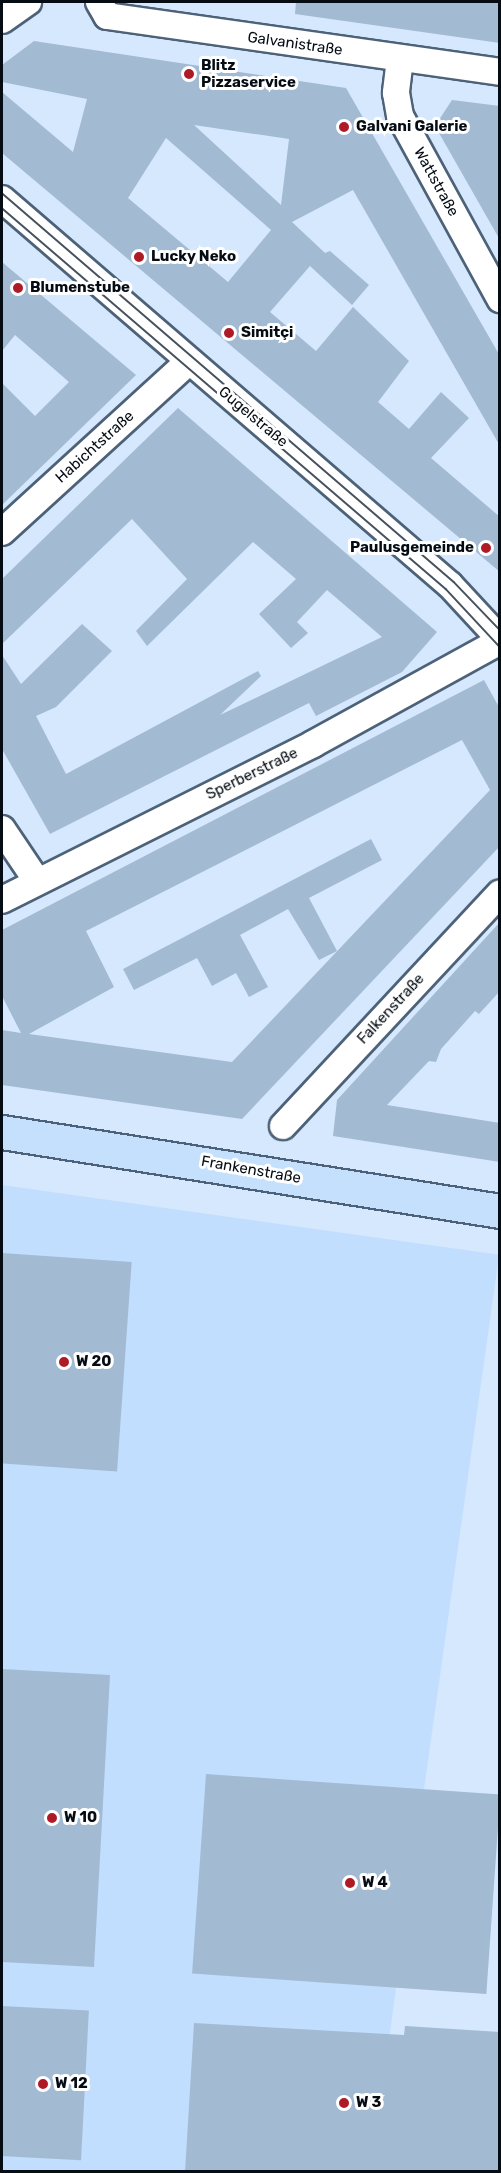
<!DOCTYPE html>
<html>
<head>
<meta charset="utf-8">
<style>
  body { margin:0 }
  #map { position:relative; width:501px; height:2173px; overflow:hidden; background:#d5e8fd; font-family:Rubik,sans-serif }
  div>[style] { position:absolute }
  .built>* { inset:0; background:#c1defe; transform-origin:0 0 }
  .building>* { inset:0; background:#a3bad3; transform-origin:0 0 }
  .roads { filter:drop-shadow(2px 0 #4d6278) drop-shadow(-2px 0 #4d6278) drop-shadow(0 2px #4d6278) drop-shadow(0 -2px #4d6278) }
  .minor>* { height:26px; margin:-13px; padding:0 13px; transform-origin:13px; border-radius:13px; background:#fff }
  .primary>* { height:33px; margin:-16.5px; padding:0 16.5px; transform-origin:16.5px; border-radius:16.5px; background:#c5e0fd }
  .tram>* { height:1.5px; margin:-0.75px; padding:0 0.75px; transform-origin:0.75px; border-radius:0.75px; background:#47525e }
  .dots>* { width:16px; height:16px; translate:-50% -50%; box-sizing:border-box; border:3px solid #fff; border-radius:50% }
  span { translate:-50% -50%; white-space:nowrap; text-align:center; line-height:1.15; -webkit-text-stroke:6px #fff; paint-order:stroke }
  .street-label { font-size:15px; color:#050c14 }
  .poi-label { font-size:15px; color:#050c14; font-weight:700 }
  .left { translate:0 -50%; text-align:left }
  .right { translate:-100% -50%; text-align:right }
  .frame { position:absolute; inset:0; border:3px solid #050c14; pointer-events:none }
</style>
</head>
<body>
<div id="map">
  <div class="built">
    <i style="left:2px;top:1185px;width:502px;height:987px;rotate:8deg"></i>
  </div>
  <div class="building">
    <i style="clip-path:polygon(296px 2px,500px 2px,500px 43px,295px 14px)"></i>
    <i style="clip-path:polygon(evenodd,34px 41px,346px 88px,500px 356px,500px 446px,353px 190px,292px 222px,325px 253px,330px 251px,369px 285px,352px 305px,310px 266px,270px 312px,316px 351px,353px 307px,409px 361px,378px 402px,409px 429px,441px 392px,469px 418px,431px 458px,500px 517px,500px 572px,2px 153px,2px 92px,73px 152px,87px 99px,2px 82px,2px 65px,34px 41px,194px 125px,289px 139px,281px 205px,194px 125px,34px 41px,166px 138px,271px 230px,228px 282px,128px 198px,166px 138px)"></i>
    <i style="clip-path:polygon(452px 100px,500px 106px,500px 240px,435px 126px)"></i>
    <i style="clip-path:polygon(2px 262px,136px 375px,2px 505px,2px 383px,35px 416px,69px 382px,15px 335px,2px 351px)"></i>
    <i style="clip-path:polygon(178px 408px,437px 632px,402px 672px,316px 716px,309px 703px,50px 834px,2px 749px,2px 655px,21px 684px,82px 624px,112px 651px,56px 707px,36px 716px,66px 774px,258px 671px,261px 676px,220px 715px,382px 637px,327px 590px,297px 622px,308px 633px,291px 648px,259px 614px,296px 579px,253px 542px,147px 646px,136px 631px,187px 579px,132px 519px,2px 644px,2px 579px)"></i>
    <i style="clip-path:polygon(evenodd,484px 680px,500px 709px,500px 846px,242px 1119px,2px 1085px,2px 1030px,21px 1033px,2px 996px,2px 930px,484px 680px,462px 740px,490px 790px,232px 1062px,29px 1034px,114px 987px,86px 931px,462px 740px)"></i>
    <i style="clip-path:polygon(371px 839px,382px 860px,309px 898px,337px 951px,319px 960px,288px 909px,240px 935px,268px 987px,249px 997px,236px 973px,212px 986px,197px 958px,134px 990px,123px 969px)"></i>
    <i style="clip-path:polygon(500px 922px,500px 991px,479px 1014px,475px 1011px,441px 1049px,436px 1062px,429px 1061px,387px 1105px,500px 1123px,500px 1162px,333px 1136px,337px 1100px)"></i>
    <i style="left:2px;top:1253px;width:130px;height:210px;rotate:4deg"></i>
    <i style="clip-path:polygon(2px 1669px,110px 1675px,94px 1967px,2px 1962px)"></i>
    <i style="left:206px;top:1774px;width:295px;height:200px;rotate:4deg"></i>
    <i style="left:2px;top:2006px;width:87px;height:150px;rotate:3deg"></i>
    <i style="clip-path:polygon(194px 2023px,404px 2035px,405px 2026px,500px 2032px,500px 2172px,185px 2172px)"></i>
  </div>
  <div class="roads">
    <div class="minor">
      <i style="left:99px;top:2px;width:16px;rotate:60deg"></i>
      <i style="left:107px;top:16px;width:397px;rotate:8.1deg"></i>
      <i style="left:2px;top:20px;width:32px;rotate:-35deg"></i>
      <i style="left:400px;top:59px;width:34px;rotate:97deg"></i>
      <i style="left:396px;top:93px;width:23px;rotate:80deg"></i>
      <i style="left:400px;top:116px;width:209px;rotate:61.3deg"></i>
      <i style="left:2px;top:199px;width:591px;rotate:40.75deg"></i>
      <i style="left:450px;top:585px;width:74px;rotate:47.2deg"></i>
      <i style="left:2px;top:532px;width:252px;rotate:-42.4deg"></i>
      <i style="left:2px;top:829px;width:63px;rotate:56.1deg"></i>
      <i style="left:2px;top:900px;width:348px;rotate:-26.6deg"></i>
      <i style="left:313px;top:744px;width:213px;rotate:-28.8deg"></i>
      <i style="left:283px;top:1126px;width:318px;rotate:-47deg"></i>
    </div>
    <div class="primary">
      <i style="left:2px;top:1132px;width:504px;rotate:9.01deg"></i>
    </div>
  </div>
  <div class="tram">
    <i style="left:2px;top:193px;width:596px;rotate:40.72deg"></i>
    <i style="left:454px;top:582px;width:66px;rotate:46.2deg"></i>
    <i style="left:2px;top:208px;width:585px;rotate:40.63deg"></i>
    <i style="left:446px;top:589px;width:79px;rotate:47deg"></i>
  </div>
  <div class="dots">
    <i style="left:189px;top:74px;background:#ae1b27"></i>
    <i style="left:344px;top:127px;background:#ae1b27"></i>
    <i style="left:139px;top:257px;background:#ae1b27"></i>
    <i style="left:18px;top:288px;background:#ae1b27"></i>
    <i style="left:229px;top:333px;background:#ae1b27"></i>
    <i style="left:486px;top:548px;background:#ae1b27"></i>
    <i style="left:64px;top:1362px;background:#ae1b27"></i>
    <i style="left:52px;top:1818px;background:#ae1b27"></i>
    <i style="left:350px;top:1883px;background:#ae1b27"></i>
    <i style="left:43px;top:2084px;background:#ae1b27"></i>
    <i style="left:344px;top:2103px;background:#ae1b27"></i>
  </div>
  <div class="street-label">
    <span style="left:295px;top:44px;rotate:8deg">Galvanistraße</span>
    <span style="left:436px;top:182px;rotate:61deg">Wattstraße</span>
    <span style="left:253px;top:417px;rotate:40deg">Gugelstraße</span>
    <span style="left:95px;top:447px;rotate:-42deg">Habichtstraße</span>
    <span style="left:252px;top:774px;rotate:-26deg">Sperberstraße</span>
    <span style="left:391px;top:1009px;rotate:-47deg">Falkenstraße</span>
    <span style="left:251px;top:1170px;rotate:10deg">Frankenstraße</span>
  </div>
  <div class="poi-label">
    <span class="left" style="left:201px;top:74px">Blitz<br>Pizzaservice</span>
    <span class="left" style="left:356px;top:127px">Galvani Galerie</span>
    <span class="left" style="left:151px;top:257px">Lucky Neko</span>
    <span class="left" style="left:30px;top:288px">Blumenstube</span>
    <span class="left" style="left:241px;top:333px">Simitçi</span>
    <span class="right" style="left:474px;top:548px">Paulusgemeinde</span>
    <span class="left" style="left:76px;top:1362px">W 20</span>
    <span class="left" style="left:64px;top:1818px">W 10</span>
    <span class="left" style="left:362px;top:1883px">W 4</span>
    <span class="left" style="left:55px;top:2084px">W 12</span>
    <span class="left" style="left:356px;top:2103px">W 3</span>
  </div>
  <div class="frame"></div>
</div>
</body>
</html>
